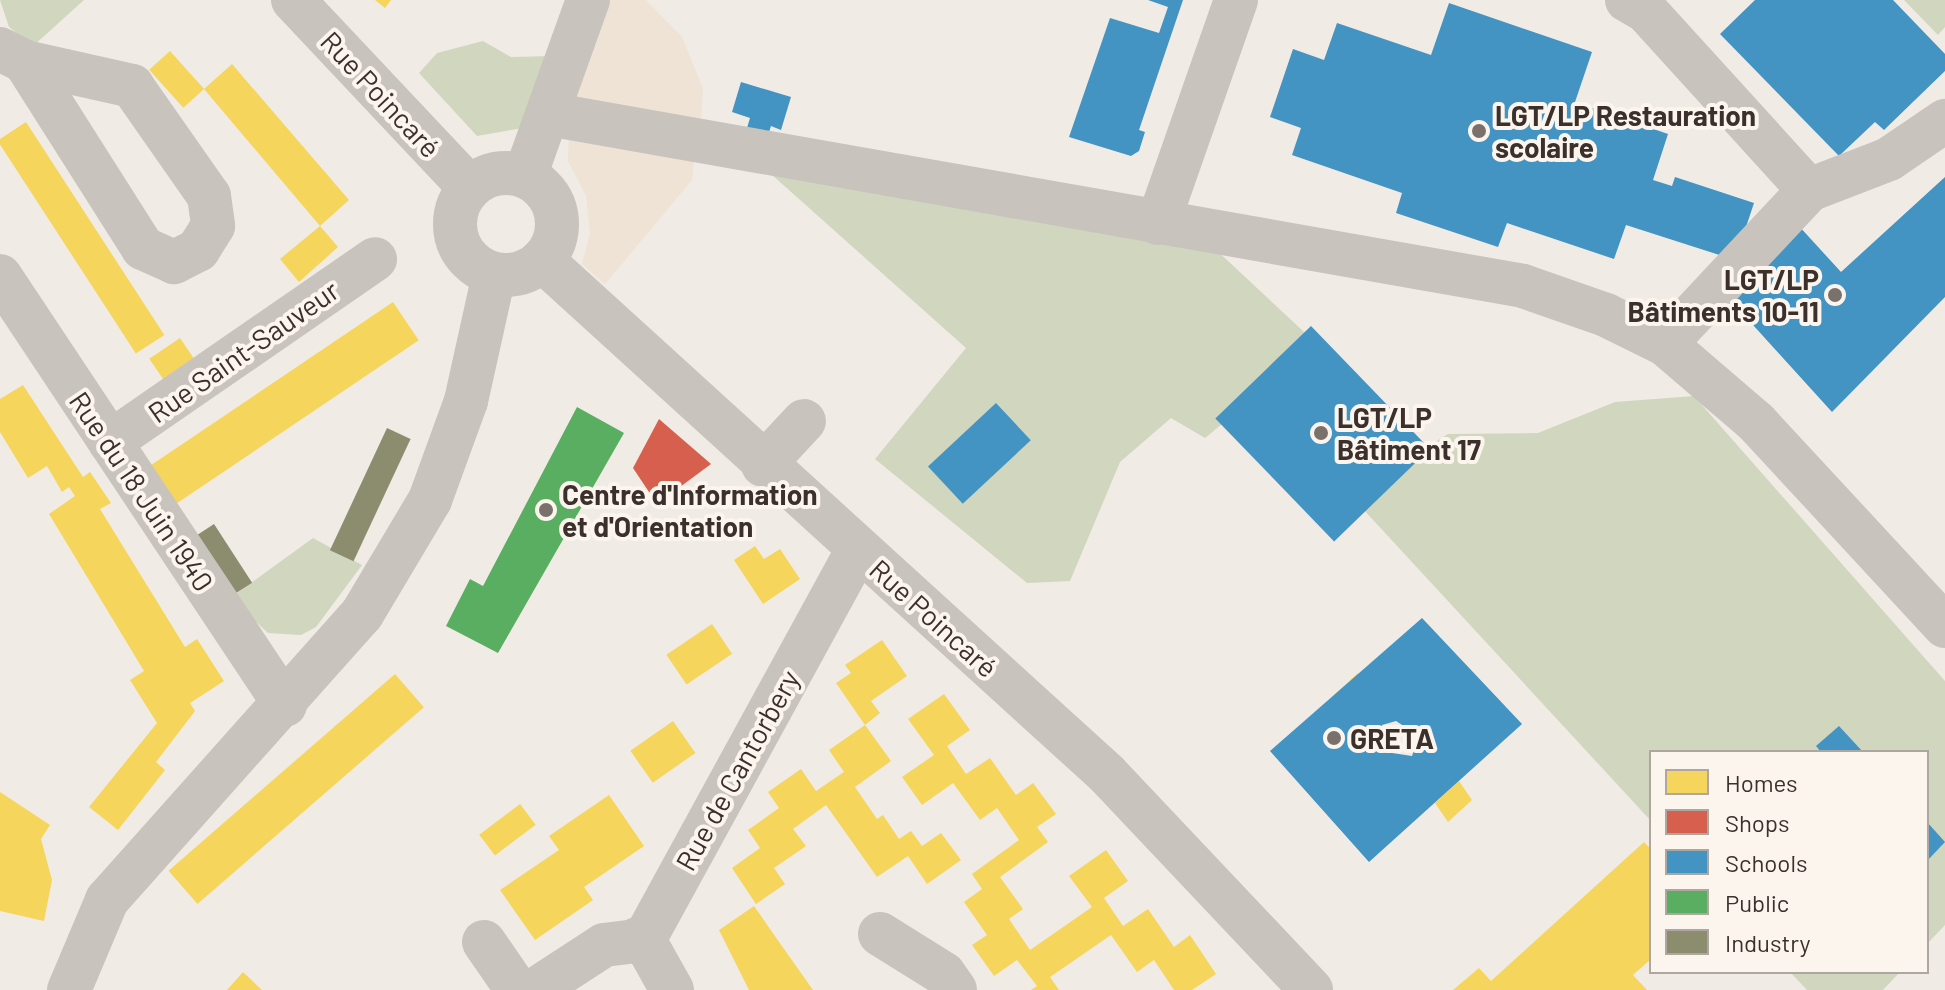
<!DOCTYPE html>
<html>
<head>
<meta charset="utf-8">
<style>
  body { margin:0 }
  #map { position:relative; width:1945px; height:990px; overflow:hidden; background:#f0ebe5; font-family:Barlow,sans-serif }
  div>[style] { position:absolute }
  .green>* { inset:0; background:#d1d6bf }
  .plaza>* { inset:0; background:#eee3d5 }
  .homes>* { inset:0; background:#f6d55c; transform-origin:0 0 }
  .shops>* { inset:0; background:#d6604d }
  .schools>* { inset:0; background:#4393c3; transform-origin:0 0 }
  .public>* { inset:0; background:#5aae61 }
  .industry>* { inset:0; background:#8c8c6e; transform-origin:0 0 }
  .minor>* { height:44px; margin:-22px; padding:0 22px; transform-origin:22px; border-radius:22px; background:#c9c3be }
  .minor>.ring { margin:-22px; padding:0; box-sizing:content-box; background:none; border:44px solid #c9c3be; border-radius:50% }
  .dots>* { width:22px; height:22px; translate:-50% -50%; box-sizing:border-box; border:4px solid #fbf5ee; border-radius:50% }
  span { translate:-50% -50%; white-space:nowrap; text-align:center; line-height:1.15; -webkit-text-stroke:8px #fbf5ee; paint-order:stroke }
  .street-label { font-size:28px; color:#3b302b }
  .poi-label { font-size:28px; color:#3b302b; font-weight:700 }
  .left { translate:0 -50%; text-align:left }
  .right { translate:-100% -50%; text-align:right }
  .legend { position:absolute; left:1649px; top:750px; width:280px; height:224px; box-sizing:border-box; background:#fbf5ee; border:2px solid #aea6a0; margin:0; padding:10px 14px; list-style:none; font-size:24px; color:#3b302b }
  .legend li { display:flex; align-items:center; gap:16px; height:40px }
  .legend b { width:40px; border:2px solid #aea6a0 }
</style>
</head>
<body>
<div id="map">
  <div class="green">
    <i style="clip-path:polygon(0 0,84px 0,33px 46px,9px 27px)"></i>
    <i style="clip-path:polygon(1904px 0,1945px 0,1945px 27px,1938px 35px)"></i>
    <i style="clip-path:polygon(483px 41px,511px 57px,555px 56px,523px 128px,477px 136px,419px 73px,437px 53px)"></i>
    <i style="clip-path:polygon(771px 174px,1212px 246px,1318px 345px,1205px 438px,1171px 418px,1120px 462px,1070px 581px,1027px 583px,875px 459px,966px 348px)"></i>
    <i style="clip-path:polygon(1694px 396px,1945px 681px,1945px 925px,1927px 944px,1927px 752px,1651px 752px,1651px 821px,1350px 495px,1448px 434px,1538px 433px,1615px 402px)"></i>
    <i style="clip-path:polygon(313px 538px,362px 565px,316px 627px,301px 635px,268px 633px,230px 598px)"></i>
    <i style="clip-path:polygon(1790px 972px,1900px 972px,1883px 990px,1807px 990px)"></i>
  </div>
  <div class="plaza">
    <i style="clip-path:polygon(599px 0,646px 0,682px 37px,703px 89px,700px 134px,566px 105px)"></i>
    <i style="clip-path:polygon(569px 124px,695px 148px,692px 180px,605px 284px,582px 264px,590px 233px,586px 196px,568px 161px)"></i>
  </div>
  <div class="homes">
    <i style="clip-path:polygon(375px 0,391px 0,385px 8px)"></i>
    <i style="left:170px;top:51px;width:51px;height:28px;rotate:48deg"></i>
    <i style="clip-path:polygon(232px 64px,349px 200px,320px 226px,338px 247px,299px 282px,280px 259px,320px 226px,204px 89px)"></i>
    <i style="left:26px;top:122px;width:254px;height:34px;rotate:57deg"></i>
    <i style="left:393px;top:302px;width:46px;height:297px;rotate:56deg"></i>
    <i style="left:180px;top:338px;width:29px;height:37px;rotate:56deg"></i>
    <i style="clip-path:polygon(23px 385px,83px 477px,90px 472px,111px 503px,100px 509px,185px 647px,197px 639px,224px 681px,190px 703px,195px 711px,156px 762px,165px 770px,118px 830px,89px 807px,157px 723px,130px 680px,144px 671px,49px 514px,75px 496px,69px 487px,62px 492px,47px 466px,28px 478px,0 432px,0 399px)"></i>
    <i style="clip-path:polygon(755px 546px,764px 559px,780px 549px,800px 579px,763px 604px,734px 560px)"></i>
    <i style="left:712px;top:624px;width:36px;height:55px;rotate:56deg"></i>
    <i style="clip-path:polygon(882px 640px,907px 676px,871px 701px,880px 713px,865px 725px,836px 683px,851px 673px,845px 665px)"></i>
    <i style="clip-path:polygon(1358px 673px,1360px 678px,1335px 700px,1334px 695px)"></i>
    <i style="left:395px;top:674px;width:44px;height:300px;rotate:49deg"></i>
    <i style="clip-path:polygon(944px 694px,970px 730px,947px 746px,966px 774px,990px 758px,1016px 795px,1033px 783px,1056px 814px,1037px 827px,1048px 842px,1000px 877px,1023px 909px,1009px 919px,1030px 950px,1092px 907px,1069px 876px,1106px 850px,1128px 881px,1104px 898px,1123px 926px,1148px 909px,1174px 947px,1190px 935px,1216px 974px,1192px 990px,1174px 990px,1154px 960px,1137px 972px,1111px 935px,1050px 977px,1059px 990px,1031px 990px,1037px 986px,1017px 960px,994px 976px,972px 945px,987px 935px,964px 902px,982px 889px,972px 874px,1019px 840px,997px 808px,980px 820px,953px 783px,922px 805px,902px 777px,934px 755px,908px 719px)"></i>
    <i style="left:673px;top:721px;width:39px;height:52px;rotate:55deg"></i>
    <i style="clip-path:polygon(865px 725px,891px 761px,855px 787px,877px 819px,883px 815px,899px 839px,911px 831px,922px 846px,941px 833px,961px 860px,927px 884px,908px 856px,877px 877px,826px 805px,793px 829px,806px 846px,774px 868px,785px 884px,756px 904px,732px 868px,760px 848px,748px 830px,779px 808px,768px 792px,801px 769px,816px 791px,844px 772px,829px 750px)"></i>
    <i style="clip-path:polygon(1459px 781px,1472px 800px,1448px 822px,1435px 803px)"></i>
    <i style="clip-path:polygon(0 792px,50px 825px,41px 839px,52px 880px,44px 921px,0 911px)"></i>
    <i style="clip-path:polygon(609px 795px,644px 846px,584px 887px,593px 900px,535px 940px,500px 890px,559px 850px,549px 836px)"></i>
    <i style="left:520px;top:804px;width:26px;height:51px;rotate:53deg"></i>
    <i style="clip-path:polygon(1644px 842px,1651px 849px,1651px 959px,1633px 975px,1647px 990px,1453px 990px,1479px 968px,1491px 981px)"></i>
    <i style="clip-path:polygon(754px 906px,777px 939px,813px 990px,749px 990px,719px 930px)"></i>
    <i style="clip-path:polygon(243px 972px,262px 990px,227px 990px)"></i>
  </div>
  <div class="shops">
    <i style="clip-path:polygon(659px 419px,711px 464px,657px 504px,633px 468px)"></i>
  </div>
  <div class="schools">
    <i style="clip-path:polygon(1148px 0,1183px 0,1139px 130px,1145px 132px,1139px 151px,1131px 156px,1069px 137px,1110px 18px,1159px 33px,1168px 7px)"></i>
    <i style="clip-path:polygon(1755px 0,1893px 0,1945px 54px,1945px 71px,1884px 130px,1875px 122px,1839px 156px,1720px 34px)"></i>
    <i style="clip-path:polygon(1449px 3px,1592px 52px,1575px 102px,1668px 134px,1653px 180px,1672px 186px,1675px 177px,1754px 203px,1735px 260px,1626px 225px,1614px 259px,1507px 223px,1498px 247px,1396px 213px,1402px 193px,1292px 155px,1301px 128px,1270px 117px,1293px 49px,1324px 60px,1337px 23px,1431px 55px)"></i>
    <i style="clip-path:polygon(741px 82px,791px 97px,781px 130px,771px 126px,768px 135px,747px 128px,750px 118px,732px 112px)"></i>
    <i style="clip-path:polygon(1945px 177px,1945px 297px,1832px 412px,1724px 293px,1798px 225px,1841px 272px)"></i>
    <i style="left:1311px;top:326px;width:171px;height:133px;rotate:46deg"></i>
    <i style="left:996px;top:403px;width:51px;height:93px;rotate:47deg"></i>
    <i style="clip-path:polygon(evenodd,1422px 618px,1522px 724px,1369px 862px,1270px 751px,1422px 618px,1396px 721px,1419px 736px,1412px 756px,1392px 753px,1383px 740px,1382px 725px,1396px 721px)"></i>
    <i style="clip-path:polygon(1839px 726px,1863px 752px,1821px 752px,1816px 746px)"></i>
    <i style="clip-path:polygon(1927px 822px,1945px 842px,1927px 861px)"></i>
  </div>
  <div class="public">
    <i style="clip-path:polygon(577px 407px,624px 433px,498px 653px,446px 626px,470px 579px,483px 586px)"></i>
  </div>
  <div class="industry">
    <i style="left:387px;top:428px;width:26px;height:135px;rotate:25deg"></i>
    <i style="left:214px;top:524px;width:70px;height:26px;rotate:57deg"></i>
  </div>
  <div class="minor">
    <i style="left:293px;top:0;width:257px;rotate:46.7deg"></i>
    <i style="left:1627px;top:0;width:22px;rotate:30deg"></i>
    <i style="left:1646px;top:11px;width:242px;rotate:47.7deg"></i>
    <i style="left:0;top:49px;width:28px;rotate:27deg"></i>
    <i style="left:25px;top:62px;width:110px;rotate:12.6deg"></i>
    <i style="left:132px;top:86px;width:134px;rotate:55deg"></i>
    <i style="left:209px;top:196px;width:30px;rotate:82deg"></i>
    <i style="left:213px;top:226px;width:28px;rotate:122deg"></i>
    <i style="left:198px;top:250px;width:27px;rotate:153deg"></i>
    <i style="left:174px;top:262px;width:34px;rotate:-156deg"></i>
    <i style="left:143px;top:248px;width:220px;rotate:-122.4deg"></i>
    <i style="left:548px;top:114px;width:990px;rotate:10deg"></i>
    <i style="left:1523px;top:286px;width:88px;rotate:19.3deg"></i>
    <i style="left:1606px;top:315px;width:66px;rotate:26.2deg"></i>
    <i style="left:1665px;top:344px;width:120px;rotate:40.6deg"></i>
    <i style="left:1756px;top:422px;width:278px;rotate:47.2deg"></i>
    <i class="ring" style="left:455px;top:173px;width:58px;height:58px"></i>
    <i style="left:525px;top:176px;width:187px;rotate:-70.3deg"></i>
    <i style="left:1158px;top:223px;width:236px;rotate:-70.7deg"></i>
    <i style="left:542px;top:260px;width:764px;rotate:42.29deg"></i>
    <i style="left:1107px;top:774px;width:297px;rotate:46.6deg"></i>
    <i style="left:0;top:276px;width:515px;rotate:56.4deg"></i>
    <i style="left:1665px;top:344px;width:211px;rotate:-46.9deg"></i>
    <i style="left:1809px;top:190px;width:86px;rotate:-21.2deg"></i>
    <i style="left:1889px;top:159px;width:68px;rotate:-34.2deg"></i>
    <i style="left:110px;top:442px;width:322px;rotate:-34.6deg"></i>
    <i style="left:763px;top:465px;width:60px;rotate:-47deg"></i>
    <i style="left:880px;top:934px;width:75px;rotate:32deg"></i>
    <i style="left:944px;top:974px;width:19px;rotate:55deg"></i>
    <i style="left:484px;top:942px;width:58px;rotate:55.5deg"></i>
    <i style="left:69px;top:990px;width:98px;rotate:-67.1deg"></i>
    <i style="left:107px;top:900px;width:383px;rotate:-48.3deg"></i>
    <i style="left:362px;top:614px;width:133px;rotate:-59.2deg"></i>
    <i style="left:430px;top:500px;width:105px;rotate:-70deg"></i>
    <i style="left:466px;top:401px;width:129px;rotate:-77.5deg"></i>
    <i style="left:535px;top:990px;width:82px;rotate:-33.1deg"></i>
    <i style="left:604px;top:945px;width:40px;rotate:-7.1deg"></i>
    <i style="left:644px;top:940px;width:7px;rotate:-172deg"></i>
    <i style="left:672px;top:990px;width:57px;rotate:-119.2deg"></i>
    <i style="left:644px;top:940px;width:446px;rotate:-61.3deg"></i>
  </div>
  <div class="dots">
    <i style="left:1479px;top:131px;background:#7a716c"></i>
    <i style="left:1835px;top:295px;background:#7a716c"></i>
    <i style="left:1321px;top:433px;background:#7a716c"></i>
    <i style="left:546px;top:510px;background:#7a716c"></i>
    <i style="left:1334px;top:738px;background:#7a716c"></i>
  </div>
  <div class="street-label">
    <span style="left:381px;top:94px;rotate:47deg">Rue Poincaré</span>
    <span style="left:243px;top:351px;rotate:-35deg">Rue Saint-Sauveur</span>
    <span style="left:142px;top:491px;rotate:56deg">Rue du 18 Juin 1940</span>
    <span style="left:934px;top:618px;rotate:42deg">Rue Poincaré</span>
    <span style="left:737px;top:770px;rotate:-61deg">Rue de Cantorbery</span>
  </div>
  <div class="poi-label">
    <span class="left" style="left:1495px;top:131px">LGT/LP Restauration<br>scolaire</span>
    <span class="right" style="left:1819px;top:295px">LGT/LP<br>Bâtiments 10-11</span>
    <span class="left" style="left:1337px;top:433px">LGT/LP<br>Bâtiment 17</span>
    <span class="left" style="left:562px;top:510px">Centre d'Information<br>et d'Orientation</span>
    <span class="left" style="left:1350px;top:738px">GRETA</span>
  </div>
  <ul class="legend">
  <li><b style="height:22px;background:#f6d55c"></b>Homes</li>
  <li><b style="height:22px;background:#d6604d"></b>Shops</li>
  <li><b style="height:22px;background:#4393c3"></b>Schools</li>
  <li><b style="height:22px;background:#5aae61"></b>Public</li>
  <li><b style="height:22px;background:#8c8c6e"></b>Industry</li>
  </ul>
</div>
</body>
</html>
